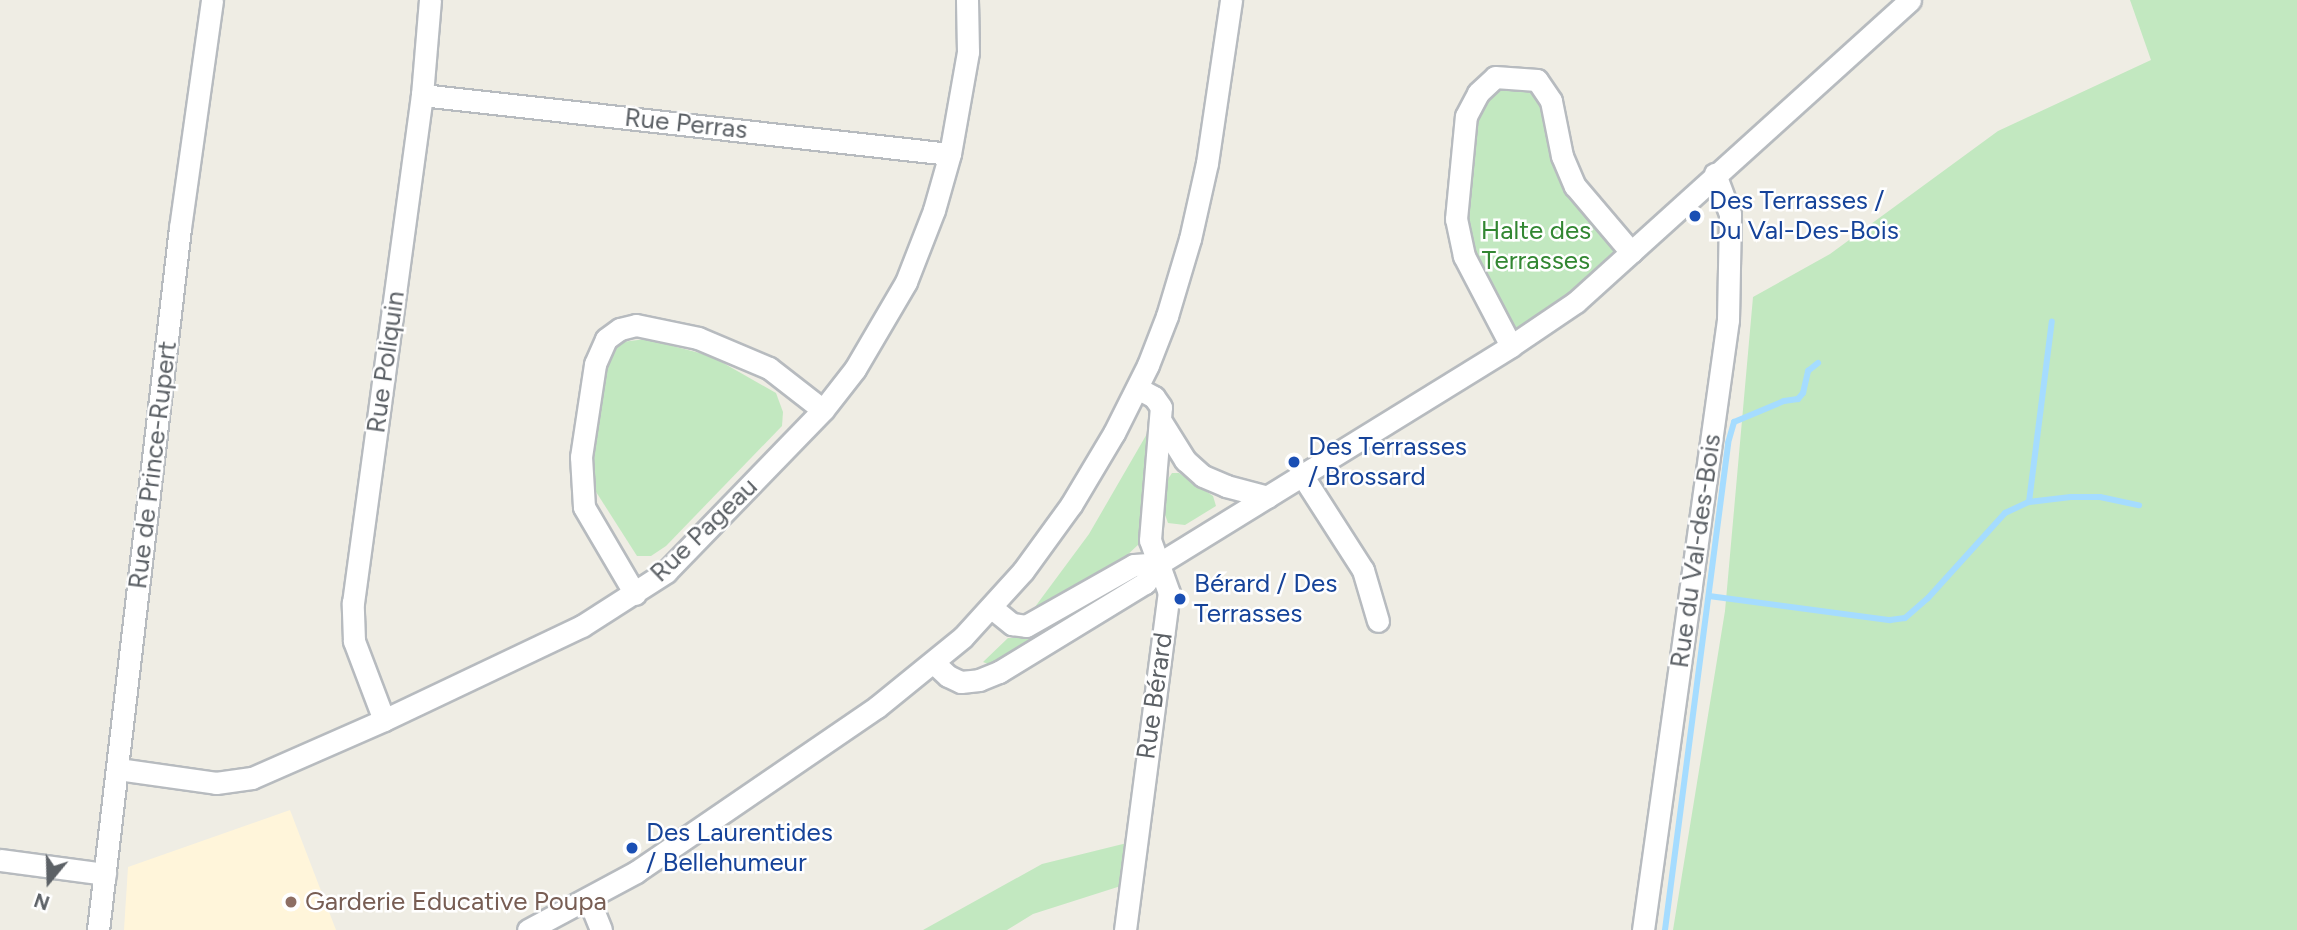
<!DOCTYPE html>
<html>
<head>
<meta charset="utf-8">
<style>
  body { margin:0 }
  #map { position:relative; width:2297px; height:930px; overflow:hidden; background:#efede4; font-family:Figtree,sans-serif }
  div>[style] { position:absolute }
  .commercial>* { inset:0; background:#fff5da }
  .green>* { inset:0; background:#c2e8c0 }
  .stream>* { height:6px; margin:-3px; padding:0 3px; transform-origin:3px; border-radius:3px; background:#a5dcff }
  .roads { filter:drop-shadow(2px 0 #b7bbbf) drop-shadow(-2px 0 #b7bbbf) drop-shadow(0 2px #b7bbbf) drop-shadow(0 -2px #b7bbbf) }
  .minor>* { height:21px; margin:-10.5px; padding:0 10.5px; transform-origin:10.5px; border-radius:10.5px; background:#fff }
  .dots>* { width:19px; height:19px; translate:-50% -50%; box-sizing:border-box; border:4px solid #fff; border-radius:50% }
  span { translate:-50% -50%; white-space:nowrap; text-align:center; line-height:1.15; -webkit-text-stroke:5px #fff; paint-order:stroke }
  .street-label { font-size:26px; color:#5c6166 }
  .transit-label { font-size:26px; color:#164399 }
  .left { translate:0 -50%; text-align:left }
  .park-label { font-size:26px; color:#328732 }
  .education-label { font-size:26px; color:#785e54 }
  .north { position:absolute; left:14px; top:846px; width:70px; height:70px; -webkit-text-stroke:5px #fff; paint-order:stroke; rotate:199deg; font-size:19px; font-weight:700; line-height:28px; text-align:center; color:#5c6166 }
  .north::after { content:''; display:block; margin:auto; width:24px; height:32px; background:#5c6166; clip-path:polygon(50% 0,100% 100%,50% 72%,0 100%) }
</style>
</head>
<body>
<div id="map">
  <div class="commercial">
    <i style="clip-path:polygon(290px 810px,336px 930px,124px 930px,128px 867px)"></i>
  </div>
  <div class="green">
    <i style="clip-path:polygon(2130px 0,2297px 0,2297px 930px,1673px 930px,1725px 611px,1753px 297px,1830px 254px,1998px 131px,2151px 60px)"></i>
    <i style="clip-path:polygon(1495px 77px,1537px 80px,1562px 156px,1631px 252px,1511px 346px,1464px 256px,1466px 116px)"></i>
    <i style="clip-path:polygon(646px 339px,711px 356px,776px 393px,783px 412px,782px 426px,666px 546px,651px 556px,637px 556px,591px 484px,606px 358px,622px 342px)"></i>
    <i style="clip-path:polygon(1148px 432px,1140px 543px,1122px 560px,1029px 615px,1089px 534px)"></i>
    <i style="clip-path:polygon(1172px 473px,1179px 473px,1213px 496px,1216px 506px,1185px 525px,1168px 523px,1164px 512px,1166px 482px)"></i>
    <i style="clip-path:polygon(1120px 582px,1124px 584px,991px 665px,983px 662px,1008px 638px,1023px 638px)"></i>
    <i style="clip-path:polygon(1131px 842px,1127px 884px,1033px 914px,1007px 930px,923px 930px,1042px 864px)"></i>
  </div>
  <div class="stream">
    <i style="left:2029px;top:502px;width:182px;rotate:-82.8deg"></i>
    <i style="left:1709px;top:596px;width:183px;rotate:7.6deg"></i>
    <i style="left:1890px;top:620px;width:15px;rotate:-8deg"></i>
    <i style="left:1905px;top:618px;width:30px;rotate:-41deg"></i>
    <i style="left:1928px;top:598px;width:115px;rotate:-47.8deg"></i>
    <i style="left:2005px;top:513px;width:26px;rotate:-25deg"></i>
    <i style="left:2029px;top:502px;width:42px;rotate:-6.8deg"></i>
    <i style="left:2071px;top:497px;width:29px"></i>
    <i style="left:2100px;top:497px;width:40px;rotate:12deg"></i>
    <i style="left:1665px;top:930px;width:491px;rotate:-82.6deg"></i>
    <i style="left:1728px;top:443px;width:22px;rotate:-74deg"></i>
    <i style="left:1734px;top:422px;width:54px;rotate:-22.8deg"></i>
    <i style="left:1784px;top:401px;width:14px;rotate:-8deg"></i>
    <i style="left:1798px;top:399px;width:8px;rotate:-50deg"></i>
    <i style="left:1803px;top:393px;width:23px;rotate:-77deg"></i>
    <i style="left:1808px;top:371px;width:13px;rotate:-39deg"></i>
  </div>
  <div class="roads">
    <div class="minor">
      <i style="left:422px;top:95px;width:531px;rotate:6.38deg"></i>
      <i style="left:1511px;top:346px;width:102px;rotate:-117.6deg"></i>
      <i style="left:1464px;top:256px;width:38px;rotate:-102deg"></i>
      <i style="left:1456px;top:219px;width:103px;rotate:-84.5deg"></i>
      <i style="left:1466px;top:116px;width:26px;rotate:-62deg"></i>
      <i style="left:1478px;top:93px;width:23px;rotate:-43deg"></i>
      <i style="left:1495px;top:77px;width:42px;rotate:4.1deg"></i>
      <i style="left:1537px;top:80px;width:25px;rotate:56deg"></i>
      <i style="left:1551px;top:101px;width:56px;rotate:78.7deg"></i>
      <i style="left:1562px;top:156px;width:33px;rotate:67deg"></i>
      <i style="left:1575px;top:186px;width:87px;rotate:49.7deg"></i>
      <i style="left:1162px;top:423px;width:44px;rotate:58.1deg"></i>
      <i style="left:1185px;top:460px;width:24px;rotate:42deg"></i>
      <i style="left:1203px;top:476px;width:25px;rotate:23deg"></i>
      <i style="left:1226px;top:486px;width:43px;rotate:14.7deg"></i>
      <i style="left:1302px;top:475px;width:113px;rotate:57.3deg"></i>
      <i style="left:1363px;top:570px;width:53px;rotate:73.6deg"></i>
      <i style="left:635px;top:594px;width:101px;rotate:-120.4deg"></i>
      <i style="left:584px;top:507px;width:50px;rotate:-93.4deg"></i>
      <i style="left:581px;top:457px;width:94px;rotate:-81.4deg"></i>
      <i style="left:595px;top:364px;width:27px;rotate:-66deg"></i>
      <i style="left:606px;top:339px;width:17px;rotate:-36deg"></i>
      <i style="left:620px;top:329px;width:16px;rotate:-14deg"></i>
      <i style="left:636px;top:325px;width:63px;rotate:11.8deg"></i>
      <i style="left:698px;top:338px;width:77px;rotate:22.9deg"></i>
      <i style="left:769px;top:368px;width:68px;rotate:37.9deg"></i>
      <i style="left:992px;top:608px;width:26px;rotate:39deg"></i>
      <i style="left:1012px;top:624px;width:14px;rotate:8deg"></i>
      <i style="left:1026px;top:626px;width:124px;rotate:-29.5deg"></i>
      <i style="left:1134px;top:565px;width:26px;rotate:-4deg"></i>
      <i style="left:934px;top:663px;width:19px;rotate:43deg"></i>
      <i style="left:948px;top:676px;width:14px;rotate:25deg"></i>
      <i style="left:961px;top:682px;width:18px;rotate:-6deg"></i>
      <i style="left:979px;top:680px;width:22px;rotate:-22deg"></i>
      <i style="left:999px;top:672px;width:171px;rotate:-31.4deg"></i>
      <i style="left:1145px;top:583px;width:25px;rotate:-53deg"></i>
      <i style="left:1160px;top:563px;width:413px;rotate:-31.7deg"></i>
      <i style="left:1511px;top:346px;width:78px;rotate:-34.1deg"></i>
      <i style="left:1576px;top:302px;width:450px;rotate:-42.1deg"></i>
      <i style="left:384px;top:720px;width:85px;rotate:-110.8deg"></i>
      <i style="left:354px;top:641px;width:38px;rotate:-92deg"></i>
      <i style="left:353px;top:603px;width:513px;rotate:-82.27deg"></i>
      <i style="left:422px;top:95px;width:95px;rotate:-85.2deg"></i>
      <i style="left:118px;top:769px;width:99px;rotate:8.1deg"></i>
      <i style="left:216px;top:783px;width:36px;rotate:-8deg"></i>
      <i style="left:252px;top:778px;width:144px;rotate:-23.7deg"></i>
      <i style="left:384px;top:720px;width:219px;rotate:-25.4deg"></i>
      <i style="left:582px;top:626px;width:100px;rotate:-32.7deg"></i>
      <i style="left:666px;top:572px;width:226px;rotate:-45.9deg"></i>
      <i style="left:823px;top:410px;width:52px;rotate:-52deg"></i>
      <i style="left:855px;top:369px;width:101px;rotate:-59.6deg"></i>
      <i style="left:906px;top:282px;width:77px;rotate:-68.7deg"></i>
      <i style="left:934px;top:210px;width:58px;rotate:-74.1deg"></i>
      <i style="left:950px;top:154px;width:104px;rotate:-80deg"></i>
      <i style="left:968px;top:52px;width:52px;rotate:-91.1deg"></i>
      <i style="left:0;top:860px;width:106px;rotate:7.6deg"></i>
      <i style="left:589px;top:900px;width:32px;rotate:68deg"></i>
      <i style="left:98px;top:930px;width:707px;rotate:-83.34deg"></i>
      <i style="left:180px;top:228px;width:230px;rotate:-82deg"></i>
      <i style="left:528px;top:930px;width:123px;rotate:-28.2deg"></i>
      <i style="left:636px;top:872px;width:292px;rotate:-34.4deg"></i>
      <i style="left:877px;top:707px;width:111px;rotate:-39.1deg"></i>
      <i style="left:963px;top:637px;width:89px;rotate:-47.7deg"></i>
      <i style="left:1023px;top:571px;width:82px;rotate:-54deg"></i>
      <i style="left:1071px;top:505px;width:84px;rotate:-59.2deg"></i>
      <i style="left:1114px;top:433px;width:76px;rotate:-63.4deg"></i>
      <i style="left:1148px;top:365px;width:53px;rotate:-68.8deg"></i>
      <i style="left:1167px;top:316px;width:80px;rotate:-73.4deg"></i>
      <i style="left:1190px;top:239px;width:78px;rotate:-77.4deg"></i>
      <i style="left:1207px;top:163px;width:165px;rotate:-81.6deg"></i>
      <i style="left:1125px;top:930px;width:340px;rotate:-82.6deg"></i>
      <i style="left:1169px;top:593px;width:56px;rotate:-109.7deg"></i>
      <i style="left:1150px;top:540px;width:133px;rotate:-85.3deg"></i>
      <i style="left:1161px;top:407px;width:12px;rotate:-125deg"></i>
      <i style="left:1154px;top:397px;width:19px;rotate:-152deg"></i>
      <i style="left:1643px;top:930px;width:616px;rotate:-82.07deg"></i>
      <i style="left:1728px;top:320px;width:106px;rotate:-88.9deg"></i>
      <i style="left:1730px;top:214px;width:43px;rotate:-110.6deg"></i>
    </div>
  </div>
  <div class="dots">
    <i style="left:1695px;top:216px;background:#1a4fb4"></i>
    <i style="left:1294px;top:462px;background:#1a4fb4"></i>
    <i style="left:1180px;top:599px;background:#1a4fb4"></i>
    <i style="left:632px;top:848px;background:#1a4fb4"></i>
    <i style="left:291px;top:902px;background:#8d6e63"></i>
  </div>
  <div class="street-label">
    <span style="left:686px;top:124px;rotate:6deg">Rue Perras</span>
    <span style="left:386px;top:362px;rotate:-82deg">Rue Poliquin</span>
    <span style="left:153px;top:465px;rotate:-83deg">Rue de Prince-Rupert</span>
    <span style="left:704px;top:530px;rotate:-44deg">Rue Pageau</span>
    <span style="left:1696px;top:551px;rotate:-82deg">Rue du Val-des-Bois</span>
    <span style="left:1155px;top:696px;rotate:-82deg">Rue Bérard</span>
  </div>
  <div class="transit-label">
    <span class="left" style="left:1709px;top:216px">Des Terrasses /<br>Du Val-Des-Bois</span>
    <span class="left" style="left:1308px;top:462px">Des Terrasses<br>/ Brossard</span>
    <span class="left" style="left:1194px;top:599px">Bérard / Des<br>Terrasses</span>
    <span class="left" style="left:646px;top:848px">Des Laurentides<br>/ Bellehumeur</span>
  </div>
  <div class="park-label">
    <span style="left:1536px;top:246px">Halte des<br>Terrasses</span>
  </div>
  <div class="education-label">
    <span class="left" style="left:305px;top:902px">Garderie Educative Poupa</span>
  </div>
  <div class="north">N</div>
</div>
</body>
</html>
